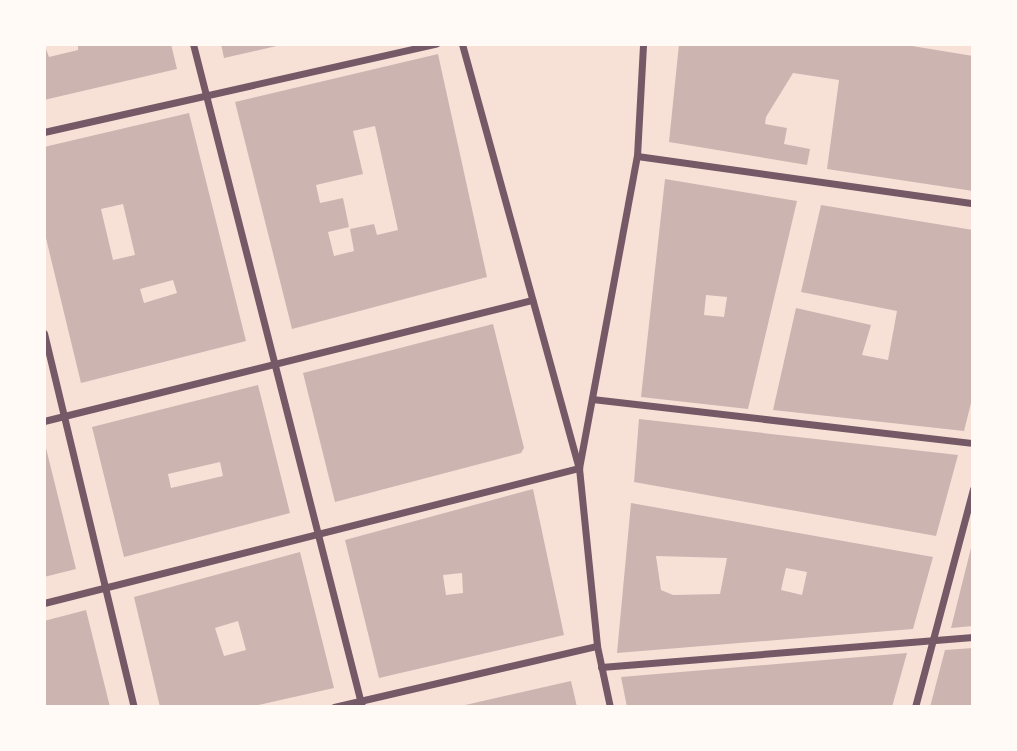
<!DOCTYPE html>
<html>
<head>
<meta charset="utf-8">
<style>
  body { margin:0 }
  #map { position:relative; width:1017px; height:751px; overflow:hidden; background:#f7e1d7; font-family:Inter,sans-serif }
  div>[style] { position:absolute }
  .building>* { inset:0; background:#ccb4b1 }
  .minor>* { height:7px; margin:-3.5px; padding:0 3.5px; transform-origin:3.5px; border-radius:3.5px; background:#755966 }
  span { translate:-50% -50%; white-space:nowrap; text-align:center; line-height:1.15; -webkit-text-stroke:5px #fffaf5; paint-order:stroke }
  .frame { position:absolute; inset:0; border:46px solid #fffaf5; pointer-events:none }
</style>
</head>
<body>
<div id="map">
  <div class="building">
    <i style="clip-path:polygon(44px 44px,49px 57px,78px 50px,78px 44px,171px 44px,177px 69px,44px 100px)"></i>
    <i style="clip-path:polygon(221px 44px,281px 44px,281px 45px,224px 58px)"></i>
    <i style="clip-path:polygon(679px 44px,900px 44px,973px 56px,973px 191px,827px 169px,839px 80px,793px 73px,766px 117px,765px 124px,787px 128px,784px 144px,810px 149px,807px 165px,669px 142px)"></i>
    <i style="clip-path:polygon(evenodd,438px 54px,487px 277px,292px 329px,235px 102px,438px 54px,375px 126px,398px 230px,377px 235px,374px 224px,350px 229px,354px 251px,334px 256px,328px 232px,349px 227px,343px 198px,320px 203px,316px 185px,363px 174px,353px 131px,375px 126px)"></i>
    <i style="clip-path:polygon(evenodd,189px 113px,246px 341px,81px 383px,44px 230px,44px 147px,189px 113px,123px 204px,135px 255px,113px 260px,101px 209px,123px 204px,189px 113px,173px 280px,177px 293px,144px 303px,140px 289px,173px 280px)"></i>
    <i style="clip-path:polygon(evenodd,665px 179px,797px 201px,748px 409px,641px 397px,665px 179px,706px 295px,727px 297px,724px 317px,704px 315px,706px 295px)"></i>
    <i style="clip-path:polygon(821px 205px,973px 230px,973px 395px,964px 431px,773px 410px,796px 308px,871px 325px,862px 355px,888px 360px,897px 311px,801px 292px)"></i>
    <i style="clip-path:polygon(493px 324px,524px 448px,521px 453px,335px 502px,303px 373px)"></i>
    <i style="clip-path:polygon(evenodd,258px 385px,290px 513px,124px 557px,92px 427px,258px 385px,220px 462px,223px 476px,171px 488px,168px 474px,220px 462px)"></i>
    <i style="clip-path:polygon(639px 419px,958px 455px,936px 536px,634px 482px)"></i>
    <i style="clip-path:polygon(44px 440px,76px 569px,44px 577px)"></i>
    <i style="clip-path:polygon(evenodd,533px 489px,564px 635px,379px 678px,345px 540px,533px 489px,462px 573px,463px 593px,446px 595px,443px 575px,462px 573px)"></i>
    <i style="clip-path:polygon(evenodd,631px 503px,933px 557px,913px 629px,617px 653px,631px 503px,656px 556px,727px 558px,720px 594px,673px 595px,661px 590px,656px 556px,631px 503px,786px 568px,807px 572px,802px 595px,781px 590px,786px 568px)"></i>
    <i style="clip-path:polygon(972px 544px,973px 626px,951px 628px)"></i>
    <i style="clip-path:polygon(evenodd,300px 552px,334px 688px,250px 707px,160px 707px,134px 597px,300px 552px,238px 621px,246px 650px,224px 656px,215px 628px,238px 621px)"></i>
    <i style="clip-path:polygon(86px 610px,110px 707px,44px 707px,44px 621px)"></i>
    <i style="clip-path:polygon(973px 648px,973px 707px,930px 707px,945px 650px)"></i>
    <i style="clip-path:polygon(907px 653px,892px 707px,627px 707px,621px 677px)"></i>
    <i style="clip-path:polygon(571px 681px,577px 707px,461px 707px,461px 706px)"></i>
  </div>
  <div class="minor">
    <i style="left:193px;top:44px;width:684px;rotate:75.7deg"></i>
    <i style="left:462px;top:44px;width:440px;rotate:74.6deg"></i>
    <i style="left:579px;top:468px;width:179px;rotate:84.2deg"></i>
    <i style="left:597px;top:646px;width:62px;rotate:78deg"></i>
    <i style="left:44px;top:132px;width:402px;rotate:-12.7deg"></i>
    <i style="left:637px;top:156px;width:339px;rotate:8deg"></i>
    <i style="left:44px;top:333px;width:385px;rotate:76.5deg"></i>
    <i style="left:592px;top:399px;width:384px;rotate:6.6deg"></i>
    <i style="left:44px;top:421px;width:503px;rotate:-13.93deg"></i>
    <i style="left:44px;top:603px;width:552px;rotate:-14.16deg"></i>
    <i style="left:579px;top:468px;width:317px;rotate:-79.5deg"></i>
    <i style="left:637px;top:156px;width:112px;rotate:-86.9deg"></i>
    <i style="left:601px;top:667px;width:373px;rotate:-4.6deg"></i>
    <i style="left:334px;top:707px;width:270px;rotate:-13.1deg"></i>
    <i style="left:915px;top:707px;width:226px;rotate:-75.1deg"></i>
  </div>
  <div class="frame"></div>
</div>
</body>
</html>
